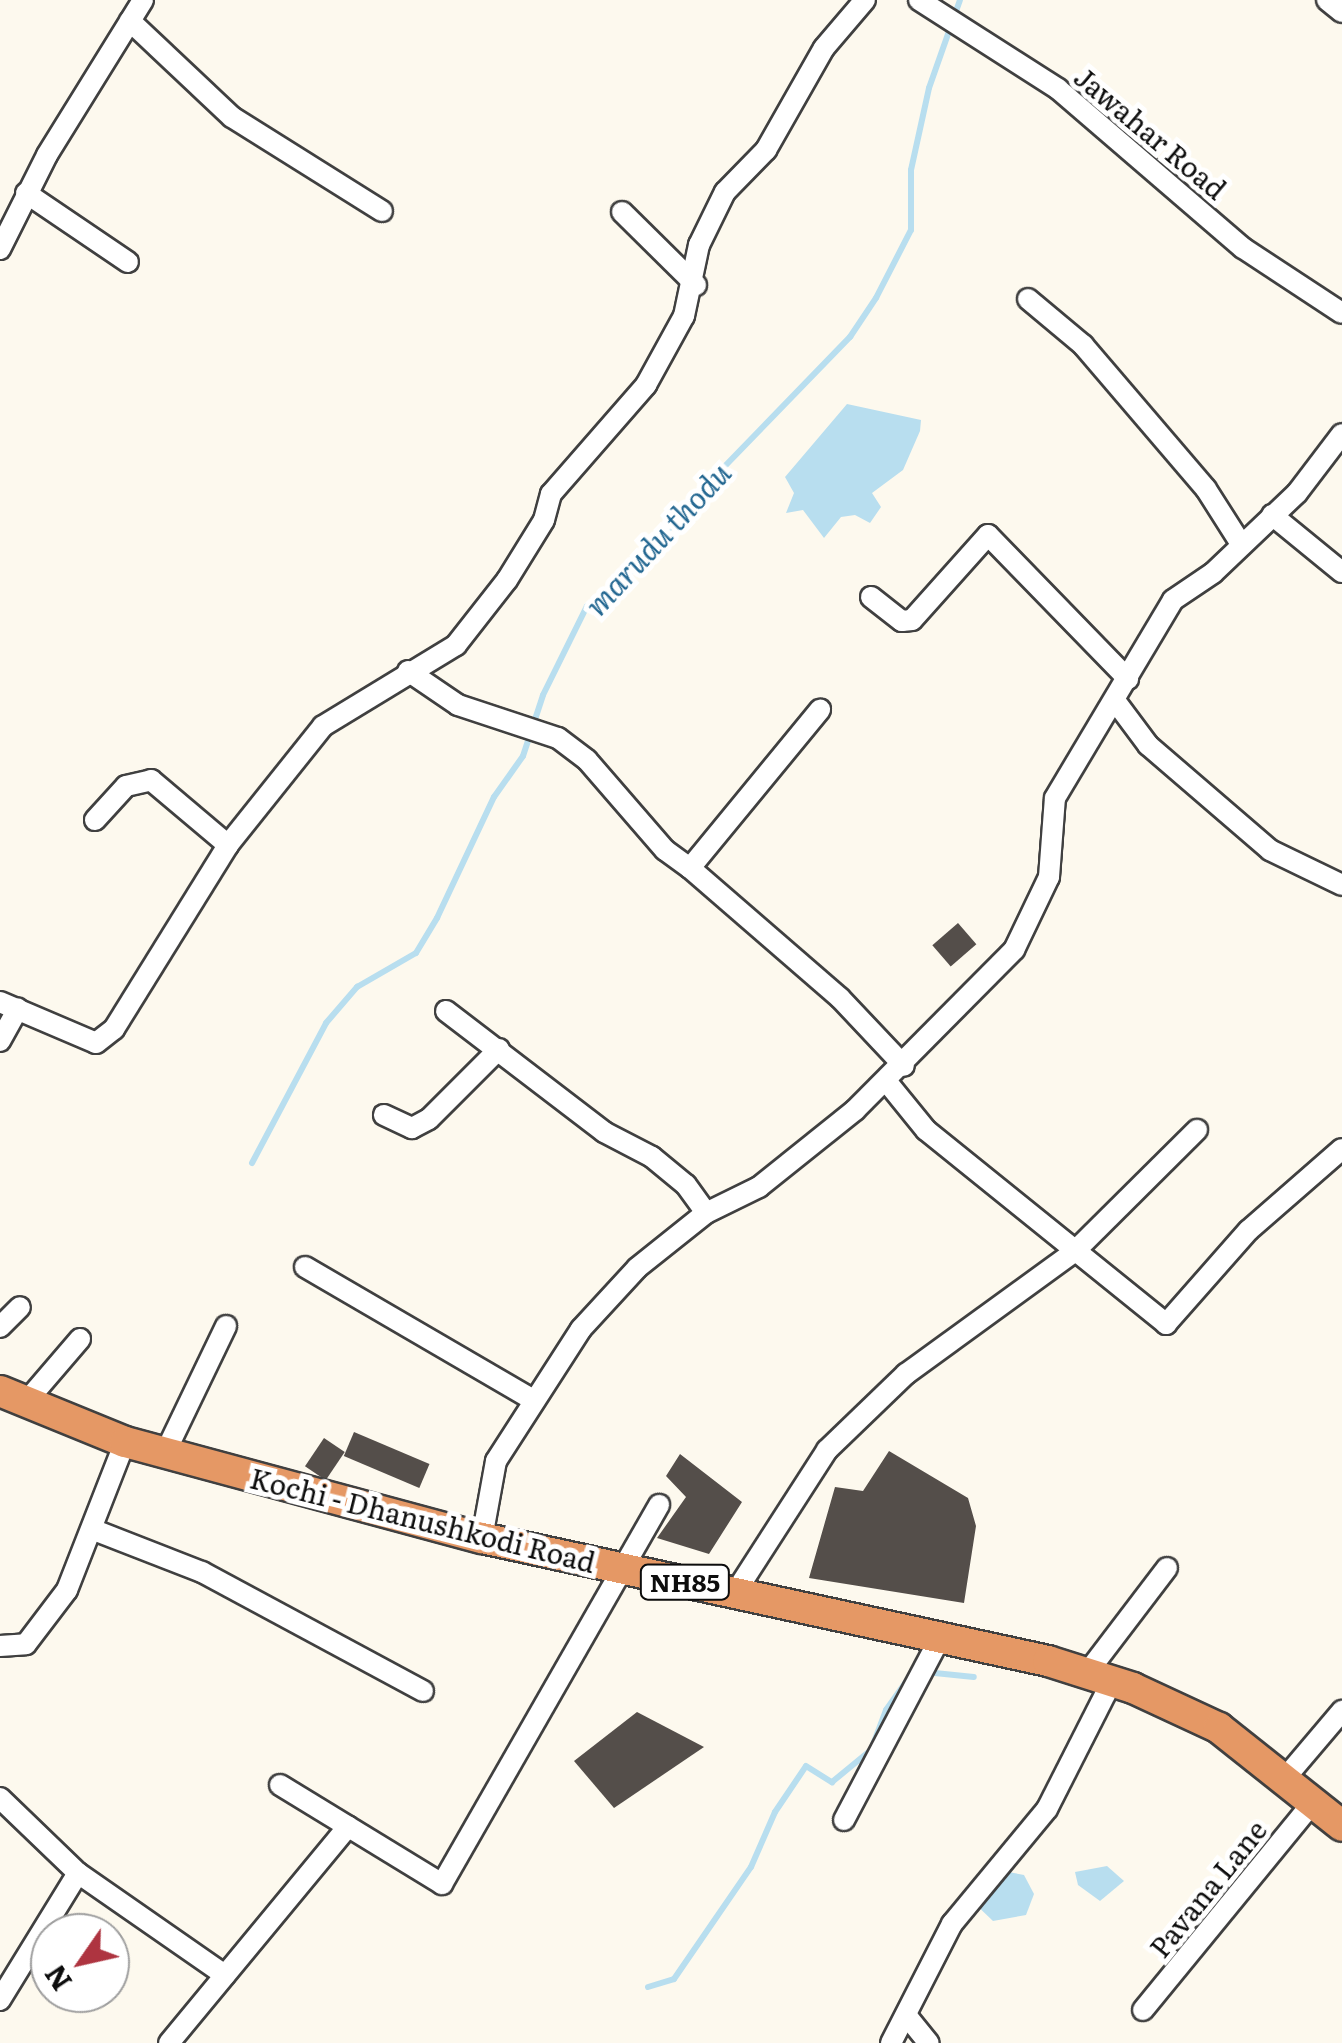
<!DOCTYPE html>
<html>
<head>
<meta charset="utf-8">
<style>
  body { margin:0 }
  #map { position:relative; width:1342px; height:2043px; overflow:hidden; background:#fdf9ee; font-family:Literata,serif }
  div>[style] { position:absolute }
  .water>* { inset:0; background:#b8deef }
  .stream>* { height:6px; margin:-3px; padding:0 3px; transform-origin:3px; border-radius:3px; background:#b8deef }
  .building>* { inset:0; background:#544e4a; transform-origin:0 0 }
  .roads { filter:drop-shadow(2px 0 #404040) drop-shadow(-2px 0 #404040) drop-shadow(0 2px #404040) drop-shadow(0 -2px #404040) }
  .minor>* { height:20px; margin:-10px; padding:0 10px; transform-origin:10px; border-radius:10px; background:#fff }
  .highway>* { height:30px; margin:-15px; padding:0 15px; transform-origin:15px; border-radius:15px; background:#e59865 }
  span { translate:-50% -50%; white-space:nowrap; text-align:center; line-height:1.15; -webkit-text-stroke:10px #fff; paint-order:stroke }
  .shield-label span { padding:2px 8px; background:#fff; border:2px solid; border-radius:8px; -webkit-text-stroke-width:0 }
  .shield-label { font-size:25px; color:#0d0d0d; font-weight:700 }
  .street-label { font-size:28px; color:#0d0d0d }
  .water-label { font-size:30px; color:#236791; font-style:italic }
  .north { position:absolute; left:30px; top:1913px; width:100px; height:100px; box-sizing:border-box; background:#fff; border:2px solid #9e9e9e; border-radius:50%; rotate:236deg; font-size:28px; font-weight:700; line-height:40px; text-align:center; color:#0d0d0d }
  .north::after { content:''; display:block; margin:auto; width:35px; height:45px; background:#ae3440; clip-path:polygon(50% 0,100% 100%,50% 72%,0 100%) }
</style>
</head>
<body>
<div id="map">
  <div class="water">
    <i style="clip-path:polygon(847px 404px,921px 420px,920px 431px,903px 470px,872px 493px,881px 507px,870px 523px,855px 515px,841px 517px,824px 538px,803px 510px,786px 513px,794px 493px,785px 477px)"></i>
    <i style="clip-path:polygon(1107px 1866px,1124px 1881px,1100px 1901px,1078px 1885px,1075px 1872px)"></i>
    <i style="clip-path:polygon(1003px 1871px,1024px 1875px,1034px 1894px,1026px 1915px,993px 1921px,970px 1899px)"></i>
  </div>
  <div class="stream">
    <i style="left:252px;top:1163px;width:158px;rotate:-62.1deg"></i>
    <i style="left:326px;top:1023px;width:48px;rotate:-49.3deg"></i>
    <i style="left:357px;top:987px;width:68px;rotate:-30deg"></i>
    <i style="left:416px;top:953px;width:41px;rotate:-59deg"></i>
    <i style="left:437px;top:918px;width:134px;rotate:-64.8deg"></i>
    <i style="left:494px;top:797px;width:50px;rotate:-54.7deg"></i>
    <i style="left:523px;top:756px;width:64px;rotate:-71.8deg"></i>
    <i style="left:543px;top:695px;width:99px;rotate:-63.7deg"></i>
    <i style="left:587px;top:606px;width:70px;rotate:-38deg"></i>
    <i style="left:642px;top:563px;width:82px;rotate:-51.4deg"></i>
    <i style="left:693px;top:499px;width:226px;rotate:-45.9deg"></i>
    <i style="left:850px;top:337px;width:47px;rotate:-56.3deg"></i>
    <i style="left:876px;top:298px;width:76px;rotate:-62.8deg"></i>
    <i style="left:911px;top:230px;width:60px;rotate:-90deg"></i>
    <i style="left:911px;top:170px;width:84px;rotate:-77.6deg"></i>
    <i style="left:929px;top:88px;width:93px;rotate:-70.6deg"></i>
    <i style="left:925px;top:1672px;width:49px;rotate:5.8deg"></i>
    <i style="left:648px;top:1987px;width:27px;rotate:-17deg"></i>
    <i style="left:674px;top:1979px;width:136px;rotate:-55.5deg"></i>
    <i style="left:751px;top:1867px;width:60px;rotate:-66.4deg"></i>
    <i style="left:775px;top:1812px;width:55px;rotate:-56deg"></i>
    <i style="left:806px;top:1766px;width:31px;rotate:32deg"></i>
    <i style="left:832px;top:1782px;width:50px;rotate:-39.4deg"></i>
    <i style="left:871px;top:1750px;width:43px;rotate:-69.4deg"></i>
    <i style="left:886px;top:1710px;width:47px;rotate:-54.6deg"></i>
  </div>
  <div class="building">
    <i style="left:958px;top:923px;width:28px;height:34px;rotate:49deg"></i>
    <i style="left:354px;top:1432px;width:82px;height:26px;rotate:23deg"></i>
    <i style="left:324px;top:1438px;width:25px;height:34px;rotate:34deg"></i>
    <i style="clip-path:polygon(889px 1451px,968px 1498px,976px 1526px,964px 1603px,809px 1578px,835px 1487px,863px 1491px)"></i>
    <i style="clip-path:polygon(680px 1454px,742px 1502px,709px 1554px,657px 1538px,686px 1497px,666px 1476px)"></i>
    <i style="clip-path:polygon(637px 1712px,704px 1747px,614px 1808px,574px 1761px)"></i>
  </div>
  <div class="roads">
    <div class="minor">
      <i style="left:919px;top:0;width:165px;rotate:32.6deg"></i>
      <i style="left:1058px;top:89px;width:244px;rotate:40.7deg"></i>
      <i style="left:1243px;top:248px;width:118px;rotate:33.3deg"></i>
      <i style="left:1327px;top:0;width:19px;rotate:39deg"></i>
      <i style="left:130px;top:21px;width:140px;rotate:43.3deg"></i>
      <i style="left:232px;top:117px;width:177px;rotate:32.1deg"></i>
      <i style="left:26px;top:193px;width:123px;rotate:34.1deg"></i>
      <i style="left:622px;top:212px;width:104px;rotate:44.6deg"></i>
      <i style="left:0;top:249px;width:105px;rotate:-63.4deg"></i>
      <i style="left:47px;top:155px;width:182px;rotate:-58.2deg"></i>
      <i style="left:1028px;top:299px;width:72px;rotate:39.9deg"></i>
      <i style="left:1083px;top:345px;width:189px;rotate:49.5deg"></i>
      <i style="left:1206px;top:489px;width:65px;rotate:57.5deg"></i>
      <i style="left:1272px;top:515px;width:90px;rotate:39.2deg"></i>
      <i style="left:871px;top:597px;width:39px;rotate:38deg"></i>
      <i style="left:902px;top:621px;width:10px;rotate:-6deg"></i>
      <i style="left:912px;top:620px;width:114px;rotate:-48.2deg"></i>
      <i style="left:988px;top:535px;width:201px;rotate:45.8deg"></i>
      <i style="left:408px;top:671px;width:60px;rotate:34.2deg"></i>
      <i style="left:458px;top:705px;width:105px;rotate:18.3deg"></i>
      <i style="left:558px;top:738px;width:36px;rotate:37deg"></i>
      <i style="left:587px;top:760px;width:119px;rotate:49.1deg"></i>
      <i style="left:665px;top:850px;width:31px;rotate:36deg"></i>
      <i style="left:690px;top:868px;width:205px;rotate:-50.6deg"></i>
      <i style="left:1116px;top:702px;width:54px;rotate:53.3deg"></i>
      <i style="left:1148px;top:745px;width:161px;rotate:40.7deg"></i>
      <i style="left:1270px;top:850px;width:80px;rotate:25.9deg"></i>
      <i style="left:95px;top:820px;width:46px;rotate:-47.6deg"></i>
      <i style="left:126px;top:786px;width:26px;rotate:-13deg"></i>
      <i style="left:151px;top:780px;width:101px;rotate:40.2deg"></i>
      <i style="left:690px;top:868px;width:198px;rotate:40.9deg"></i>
      <i style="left:840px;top:998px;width:93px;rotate:46.7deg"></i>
      <i style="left:0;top:1002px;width:104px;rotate:23.1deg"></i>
      <i style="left:96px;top:1043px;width:23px;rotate:-38deg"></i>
      <i style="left:114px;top:1029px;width:216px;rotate:-58.2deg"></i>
      <i style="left:228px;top:845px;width:152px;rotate:-51.4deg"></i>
      <i style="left:323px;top:726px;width:156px;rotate:-31.3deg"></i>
      <i style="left:456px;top:645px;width:83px;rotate:-51.9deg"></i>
      <i style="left:507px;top:580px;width:70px;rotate:-58.3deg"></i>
      <i style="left:544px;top:520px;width:27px;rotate:-75deg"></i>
      <i style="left:551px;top:494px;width:145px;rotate:-48.9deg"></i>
      <i style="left:646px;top:385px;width:79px;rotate:-61.2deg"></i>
      <i style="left:684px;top:316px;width:73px;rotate:-78.1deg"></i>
      <i style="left:699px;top:245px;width:59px;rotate:-63.9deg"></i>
      <i style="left:725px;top:192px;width:59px;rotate:-45.7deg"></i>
      <i style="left:766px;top:150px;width:117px;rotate:-60.4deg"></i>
      <i style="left:824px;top:48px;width:63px;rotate:-49.5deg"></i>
      <i style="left:446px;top:1011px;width:199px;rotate:37.4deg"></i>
      <i style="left:604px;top:1132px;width:54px;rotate:27.5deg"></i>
      <i style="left:652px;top:1157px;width:44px;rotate:39.5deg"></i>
      <i style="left:686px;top:1185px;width:34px;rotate:54deg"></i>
      <i style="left:0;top:1041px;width:37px;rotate:-61deg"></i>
      <i style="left:887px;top:1082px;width:62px;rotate:50.9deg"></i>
      <i style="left:926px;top:1130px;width:309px;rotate:38.9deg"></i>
      <i style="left:1166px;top:1324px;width:125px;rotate:-48.6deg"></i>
      <i style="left:1249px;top:1230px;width:123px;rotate:-41.1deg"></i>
      <i style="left:384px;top:1115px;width:31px;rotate:25deg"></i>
      <i style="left:412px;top:1128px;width:19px;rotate:-28deg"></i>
      <i style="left:429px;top:1119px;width:99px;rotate:-45deg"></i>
      <i style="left:305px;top:1267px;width:263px;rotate:30.2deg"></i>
      <i style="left:0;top:1327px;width:28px;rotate:-45deg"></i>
      <i style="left:26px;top:1402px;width:83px;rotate:-49.4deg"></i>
      <i style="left:165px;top:1453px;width:141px;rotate:-64.3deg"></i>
      <i style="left:94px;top:1530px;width:116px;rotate:21.3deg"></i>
      <i style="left:202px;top:1572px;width:251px;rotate:28.3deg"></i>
      <i style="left:482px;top:1538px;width:78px;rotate:-79.7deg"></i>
      <i style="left:496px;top:1461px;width:157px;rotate:-57.2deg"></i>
      <i style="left:581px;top:1329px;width:83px;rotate:-47.4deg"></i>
      <i style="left:637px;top:1268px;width:88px;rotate:-38.6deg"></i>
      <i style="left:706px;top:1213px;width:59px;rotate:-26.1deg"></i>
      <i style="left:759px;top:1187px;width:123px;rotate:-38.7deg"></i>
      <i style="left:855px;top:1110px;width:226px;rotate:-45.2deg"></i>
      <i style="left:1014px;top:950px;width:81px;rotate:-64.4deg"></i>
      <i style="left:1049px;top:877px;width:79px;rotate:-85.7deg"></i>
      <i style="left:1055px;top:798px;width:230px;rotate:-59.2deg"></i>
      <i style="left:1173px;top:600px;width:48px;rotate:-34deg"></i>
      <i style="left:1213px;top:573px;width:116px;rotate:-43.6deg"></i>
      <i style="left:1297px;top:493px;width:74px;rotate:-52.7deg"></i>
      <i style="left:735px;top:1593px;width:170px;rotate:-57.2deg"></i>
      <i style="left:827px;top:1450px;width:110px;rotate:-43.9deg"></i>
      <i style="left:906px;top:1374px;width:209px;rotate:-36deg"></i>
      <i style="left:1075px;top:1251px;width:172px;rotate:-44.8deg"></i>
      <i style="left:0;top:1646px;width:26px;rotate:-4deg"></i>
      <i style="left:26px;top:1644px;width:68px;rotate:-52.8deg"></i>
      <i style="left:67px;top:1590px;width:159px;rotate:-68.6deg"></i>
      <i style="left:1087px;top:1673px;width:132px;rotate:-52.7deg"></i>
      <i style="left:1286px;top:1777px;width:87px;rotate:-49.7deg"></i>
      <i style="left:280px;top:1785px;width:190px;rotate:31.4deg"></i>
      <i style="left:442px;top:1884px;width:437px;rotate:-60.2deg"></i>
      <i style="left:0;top:1798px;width:108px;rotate:43.9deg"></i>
      <i style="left:78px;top:1873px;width:149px;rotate:121.6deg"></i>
      <i style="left:844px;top:1820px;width:206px;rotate:-62.2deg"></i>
      <i style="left:78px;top:1873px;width:179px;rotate:34.8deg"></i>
      <i style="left:1143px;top:2010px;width:269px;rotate:-50.7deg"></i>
      <i style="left:906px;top:2015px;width:36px;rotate:51deg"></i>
      <i style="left:169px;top:2043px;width:281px;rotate:-50.4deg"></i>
      <i style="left:891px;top:2043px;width:134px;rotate:-62.9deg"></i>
      <i style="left:952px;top:1924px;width:149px;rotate:-50.4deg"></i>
      <i style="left:1047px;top:1809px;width:144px;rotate:-63.1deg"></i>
    </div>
    <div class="highway">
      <i style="left:0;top:1391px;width:135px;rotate:22.2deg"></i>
      <i style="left:125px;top:1442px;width:370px;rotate:15.1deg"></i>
      <i style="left:482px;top:1538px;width:579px;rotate:12.26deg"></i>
      <i style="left:1048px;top:1661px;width:89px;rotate:17.6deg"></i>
      <i style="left:1133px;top:1688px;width:95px;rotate:24.9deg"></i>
      <i style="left:1219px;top:1728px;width:157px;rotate:38.5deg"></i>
    </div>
  </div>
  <div class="shield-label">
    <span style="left:685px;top:1582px">NH85</span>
  </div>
  <div class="street-label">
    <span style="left:1151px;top:132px;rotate:40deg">Jawahar Road</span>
    <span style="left:423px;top:1519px;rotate:14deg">Kochi - Dhanushkodi Road</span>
    <span style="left:1207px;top:1888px;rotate:-51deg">Pavana Lane</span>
  </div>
  <div class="water-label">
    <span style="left:657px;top:538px;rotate:-47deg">marudu thodu</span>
  </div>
  <div class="north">N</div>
</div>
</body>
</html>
